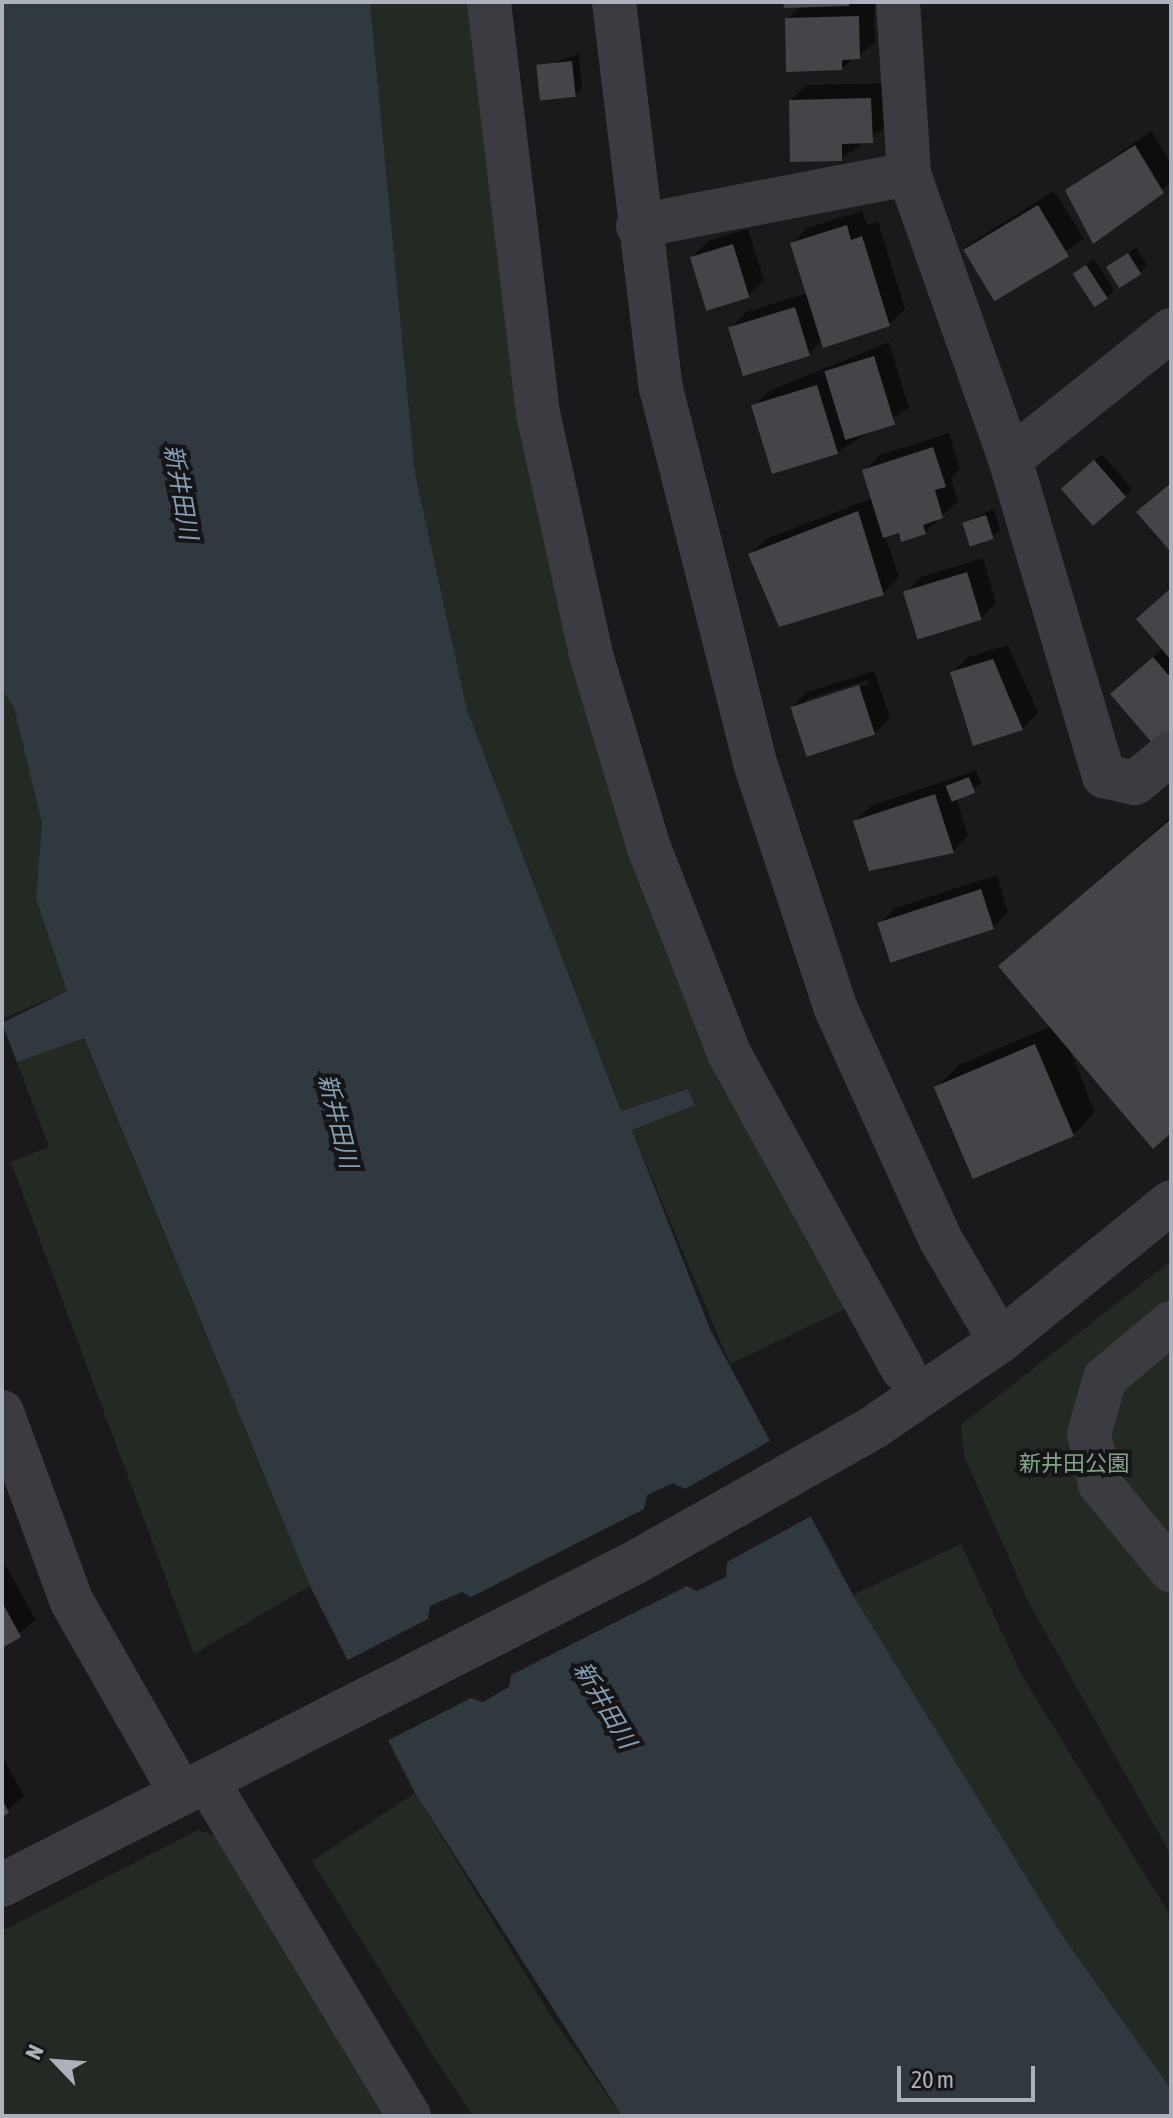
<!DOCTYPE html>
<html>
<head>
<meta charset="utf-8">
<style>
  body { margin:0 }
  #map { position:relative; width:1173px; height:2118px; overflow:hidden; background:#1a1a1c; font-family:"Asap Condensed","Noto Sans JP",sans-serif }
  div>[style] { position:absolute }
  .green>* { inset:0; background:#222a23 }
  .water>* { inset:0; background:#303940 }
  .pier>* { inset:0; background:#1a1a1c }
  .shadow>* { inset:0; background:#0007; transform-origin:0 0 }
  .building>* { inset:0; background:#444549; transform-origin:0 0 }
  .minor>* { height:44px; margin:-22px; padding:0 22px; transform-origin:22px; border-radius:22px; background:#3b3c41 }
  span { translate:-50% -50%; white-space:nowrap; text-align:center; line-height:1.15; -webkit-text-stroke:8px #151517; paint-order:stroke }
  .park-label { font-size:22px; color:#86a588 }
  .water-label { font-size:24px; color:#879eb4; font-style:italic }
  .frame { position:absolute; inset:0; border:4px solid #adb1bb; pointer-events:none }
  .north { position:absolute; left:16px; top:2022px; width:80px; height:80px; -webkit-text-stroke:6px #151517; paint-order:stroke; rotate:295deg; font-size:22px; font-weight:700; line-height:32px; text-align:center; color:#adb1bb }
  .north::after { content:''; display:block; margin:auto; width:28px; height:36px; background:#adb1bb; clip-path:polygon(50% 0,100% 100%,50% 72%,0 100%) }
  .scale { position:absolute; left:897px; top:2066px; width:138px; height:36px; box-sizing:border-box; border:4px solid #adb1bb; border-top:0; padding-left:10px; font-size:24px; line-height:28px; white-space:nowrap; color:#adb1bb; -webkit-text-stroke:6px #151517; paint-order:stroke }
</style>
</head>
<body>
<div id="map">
  <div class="green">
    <i style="clip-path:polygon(370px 2px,477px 2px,584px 674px,849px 1307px,730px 1364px,632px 1130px,695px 1104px,688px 1089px,621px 1111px,467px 710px,415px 473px)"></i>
    <i style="clip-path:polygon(2px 690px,14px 708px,42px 823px,36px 898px,67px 991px,2px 1019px)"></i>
    <i style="clip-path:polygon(83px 1037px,310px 1586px,194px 1654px,11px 1162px,49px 1147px,17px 1062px)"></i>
    <i style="clip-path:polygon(1171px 1261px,1171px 1855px,1029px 1603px,964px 1456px,961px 1425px)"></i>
    <i style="clip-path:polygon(961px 1544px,1021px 1674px,1171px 1917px,1171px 2089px,1062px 1935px,853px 1595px)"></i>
    <i style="clip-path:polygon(415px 1793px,551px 2016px,622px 2116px,474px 2116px,441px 2068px,312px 1861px)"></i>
    <i style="clip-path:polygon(198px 1830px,218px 1837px,386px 2116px,2px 2116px,2px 1931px)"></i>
  </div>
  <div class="water">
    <i style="clip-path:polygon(2px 2px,370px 2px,415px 473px,467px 710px,621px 1111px,688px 1089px,695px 1105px,632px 1130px,710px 1329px,853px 1595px,1062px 1935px,1171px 2089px,1171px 2116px,622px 2116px,415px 1793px,310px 1586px,84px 1038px,17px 1062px,2px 1023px,67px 991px,36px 898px,42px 823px,14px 708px,2px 690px)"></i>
  </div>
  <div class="pier">
    <i style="clip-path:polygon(775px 1438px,815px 1514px,727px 1562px,726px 1577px,697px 1591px,687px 1586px,511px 1675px,509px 1687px,483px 1702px,471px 1698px,385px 1742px,344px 1662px,428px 1619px,430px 1606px,462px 1592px,471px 1597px,644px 1509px,647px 1495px,673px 1483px,685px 1489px)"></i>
  </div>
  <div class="shadow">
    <i style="clip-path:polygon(785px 2px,874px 2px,875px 42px,842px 68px,787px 19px,800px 6px)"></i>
    <i style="clip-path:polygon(579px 54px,582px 88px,575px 96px,539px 68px)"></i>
    <i style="clip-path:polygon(886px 83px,887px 126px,841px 159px,791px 100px,807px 85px)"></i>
    <i style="clip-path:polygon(1151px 131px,1171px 163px,1171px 183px,1093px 241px,1067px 190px)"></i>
    <i style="left:1054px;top:191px;width:57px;height:106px;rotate:58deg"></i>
    <i style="clip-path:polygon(862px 211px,867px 225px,878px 222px,905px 309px,889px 324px,822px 340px,809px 354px,731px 328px,746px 312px,808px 293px,792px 244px,807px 228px)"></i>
    <i style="clip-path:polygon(748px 229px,764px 280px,748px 296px,692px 257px,708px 241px)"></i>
    <i style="clip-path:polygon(1136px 247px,1147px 265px,1140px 273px,1109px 267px)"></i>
    <i style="clip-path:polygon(1094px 259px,1114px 290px,1107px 298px,1074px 274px)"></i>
    <i style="clip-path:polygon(889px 342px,909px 408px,837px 452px,753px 407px,769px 391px)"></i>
    <i style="clip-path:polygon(949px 433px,960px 469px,951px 478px,958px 501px,925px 532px,885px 535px,899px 577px,883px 593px,750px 554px,766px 539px,873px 498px,864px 471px,880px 455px)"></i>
    <i style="clip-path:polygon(1102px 454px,1132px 489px,1125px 496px,1071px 482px)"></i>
    <i style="clip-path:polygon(994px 509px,1000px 530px,993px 537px,964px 523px)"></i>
    <i style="clip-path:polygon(983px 558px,996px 603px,981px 618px,905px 593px,921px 577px)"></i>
    <i style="clip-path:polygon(1171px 589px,1171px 726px,1128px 679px,1163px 648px)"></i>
    <i style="clip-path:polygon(1008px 645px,1038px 713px,1022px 729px,953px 672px,968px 657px)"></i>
    <i style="clip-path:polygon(evenodd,874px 671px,890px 718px,874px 734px,792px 708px,807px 692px,874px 671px,868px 680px,869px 684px,807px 703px,807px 699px,868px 680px)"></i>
    <i style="clip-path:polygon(976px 770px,981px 784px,956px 797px,968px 836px,953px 851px,855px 821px,871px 806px)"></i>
    <i style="clip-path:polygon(1171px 817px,1171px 1130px,1068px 1046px,1095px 1112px,1073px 1135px,936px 1088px,959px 1065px,1052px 1026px,1001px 966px)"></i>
    <i style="clip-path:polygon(997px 875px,1008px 912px,993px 928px,880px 923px,895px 908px)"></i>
    <i style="clip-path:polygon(2px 1559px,36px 1620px,2px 1646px)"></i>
    <i style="clip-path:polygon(2px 1755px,24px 1796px,2px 1815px)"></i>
  </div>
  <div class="building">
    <i style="clip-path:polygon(783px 2px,849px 2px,849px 6px,784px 8px)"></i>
    <i style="clip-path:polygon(859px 16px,860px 59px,842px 60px,842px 70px,786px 72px,785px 18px)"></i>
    <i style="left:572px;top:61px;width:36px;height:36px;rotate:84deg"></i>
    <i style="clip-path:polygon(871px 98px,873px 143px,842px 144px,842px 161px,790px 162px,789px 100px)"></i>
    <i style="clip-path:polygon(1135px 145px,1164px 193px,1093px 244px,1065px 190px)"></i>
    <i style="left:1038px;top:205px;width:60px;height:87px;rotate:59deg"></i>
    <i style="clip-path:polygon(847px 225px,851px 240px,862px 236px,890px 326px,823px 348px,790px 243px)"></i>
    <i style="left:733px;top:244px;width:56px;height:45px;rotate:73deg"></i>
    <i style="left:1128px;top:253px;width:25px;height:26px;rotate:58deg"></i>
    <i style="left:1086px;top:265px;width:40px;height:16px;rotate:57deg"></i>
    <i style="left:795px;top:307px;width:51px;height:70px;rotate:73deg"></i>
    <i style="left:874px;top:356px;width:72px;height:52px;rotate:73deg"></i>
    <i style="left:817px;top:385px;width:72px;height:69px;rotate:73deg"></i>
    <i style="clip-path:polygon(933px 447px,946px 487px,935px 490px,943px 518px,923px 525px,926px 534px,901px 542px,899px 533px,883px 538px,862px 470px)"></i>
    <i style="left:1094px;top:460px;width:49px;height:44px;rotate:49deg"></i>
    <i style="clip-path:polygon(1171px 483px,1171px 552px,1136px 512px)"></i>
    <i style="clip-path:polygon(858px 511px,884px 595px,779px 627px,748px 554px)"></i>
    <i style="left:986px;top:515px;width:25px;height:25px;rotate:72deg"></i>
    <i style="left:967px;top:572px;width:50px;height:67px;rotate:73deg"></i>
    <i style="clip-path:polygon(1171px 588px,1171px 660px,1136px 619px)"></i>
    <i style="clip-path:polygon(1153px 657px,1171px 678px,1171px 729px,1153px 744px,1110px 694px)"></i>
    <i style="clip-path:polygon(993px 659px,1023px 730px,973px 746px,950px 672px)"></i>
    <i style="left:859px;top:685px;width:52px;height:72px;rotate:72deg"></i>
    <i style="left:969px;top:777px;width:17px;height:25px;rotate:69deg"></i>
    <i style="clip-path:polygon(935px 794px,954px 853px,869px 871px,853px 821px)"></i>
    <i style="clip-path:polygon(1171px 819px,1171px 1133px,1153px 1149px,998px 966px)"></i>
    <i style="left:981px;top:889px;width:42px;height:109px;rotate:72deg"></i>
    <i style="left:1035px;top:1044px;width:100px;height:110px;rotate:67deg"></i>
    <i style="clip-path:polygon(2px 1602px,21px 1637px,2px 1648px)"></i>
    <i style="clip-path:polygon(2px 1799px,9px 1813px,2px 1817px)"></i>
  </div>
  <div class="minor">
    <i style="left:489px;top:2px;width:414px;rotate:83.2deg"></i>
    <i style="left:538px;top:413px;width:251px;rotate:77.6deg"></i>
    <i style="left:592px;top:658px;width:195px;rotate:73.3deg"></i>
    <i style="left:648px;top:845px;width:225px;rotate:68.7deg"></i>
    <i style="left:730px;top:1055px;width:359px;rotate:61.2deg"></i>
    <i style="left:614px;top:2px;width:389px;rotate:83.1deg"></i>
    <i style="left:661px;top:388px;width:390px;rotate:75.9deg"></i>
    <i style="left:756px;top:766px;width:256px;rotate:71.8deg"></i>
    <i style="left:836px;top:1009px;width:254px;rotate:65.6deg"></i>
    <i style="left:941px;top:1240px;width:117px;rotate:59.7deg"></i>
    <i style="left:898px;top:2px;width:172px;rotate:86.3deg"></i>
    <i style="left:909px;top:174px;width:302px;rotate:70.5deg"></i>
    <i style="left:1010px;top:459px;width:331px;rotate:73.5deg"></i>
    <i style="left:1104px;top:776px;width:32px;rotate:13deg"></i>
    <i style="left:1135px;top:783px;width:47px;rotate:-39.8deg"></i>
    <i style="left:638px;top:226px;width:276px;rotate:-10.9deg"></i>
    <i style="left:1010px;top:459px;width:206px;rotate:-38.7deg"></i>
    <i style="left:1171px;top:1323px;width:86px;rotate:140.2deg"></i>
    <i style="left:1105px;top:1378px;width:58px;rotate:105.9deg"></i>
    <i style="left:1089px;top:1434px;width:51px;rotate:77.6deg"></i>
    <i style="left:1100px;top:1484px;width:112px;rotate:50.5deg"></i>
    <i style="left:2px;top:1412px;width:202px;rotate:69.8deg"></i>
    <i style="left:72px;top:1602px;width:220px;rotate:60.3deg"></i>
    <i style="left:207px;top:1781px;width:391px;rotate:58.9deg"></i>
    <i style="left:2px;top:1885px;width:709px;rotate:-27deg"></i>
    <i style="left:634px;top:1563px;width:276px;rotate:-29.5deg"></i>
    <i style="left:874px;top:1427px;width:153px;rotate:-34.3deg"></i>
    <i style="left:1000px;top:1341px;width:220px;rotate:-39.1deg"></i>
  </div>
  <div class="park-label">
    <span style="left:1074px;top:1464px">新井田公園</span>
  </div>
  <div class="water-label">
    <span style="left:181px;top:492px;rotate:80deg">新井田川</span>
    <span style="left:338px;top:1121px;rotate:76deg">新井田川</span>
    <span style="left:605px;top:1705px;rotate:59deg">新井田川</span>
  </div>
  <div class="frame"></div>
  <div class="north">N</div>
  <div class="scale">20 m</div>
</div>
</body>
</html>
